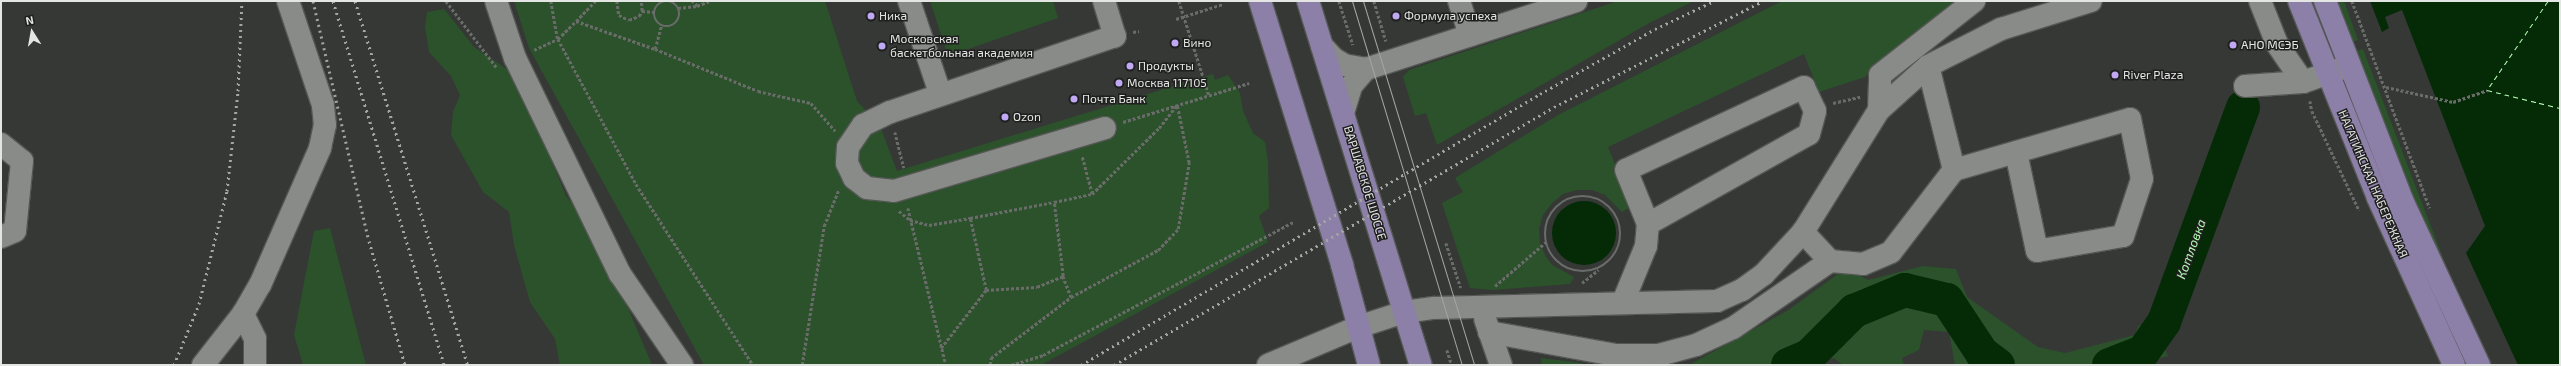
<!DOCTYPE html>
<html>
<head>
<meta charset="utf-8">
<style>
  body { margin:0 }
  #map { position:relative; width:2561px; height:366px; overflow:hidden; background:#353835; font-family:"Exo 2",sans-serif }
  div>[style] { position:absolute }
  .green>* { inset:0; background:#2c522c }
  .water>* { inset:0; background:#042a06 }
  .round { border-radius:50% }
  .river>* { height:34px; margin:-17px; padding:0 17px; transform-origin:17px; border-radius:17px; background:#042a06 }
  .ferry>* { height:1px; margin-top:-0.5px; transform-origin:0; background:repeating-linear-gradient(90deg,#b1faaf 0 5px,transparent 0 9px) }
  .path>* { height:2.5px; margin-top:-1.25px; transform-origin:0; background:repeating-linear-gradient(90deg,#6a6c6a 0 3px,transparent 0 5px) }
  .path>.ring { margin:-1.25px; padding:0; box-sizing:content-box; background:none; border:2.5px solid #6a6c6a; border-radius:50% }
  .roads { filter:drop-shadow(1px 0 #555755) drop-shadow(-1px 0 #555755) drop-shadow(0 1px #555755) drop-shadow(0 -1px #555755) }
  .minor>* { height:22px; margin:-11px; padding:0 11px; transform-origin:11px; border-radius:11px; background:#888b87 }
  .major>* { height:22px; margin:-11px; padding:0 11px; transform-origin:11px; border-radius:11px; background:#8c80a8 }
  .tram>* { height:1px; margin:-0.5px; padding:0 0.5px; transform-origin:0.5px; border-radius:0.5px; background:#a4a6a4 }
  .rail>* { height:3px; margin-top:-1.5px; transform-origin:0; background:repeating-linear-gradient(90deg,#a4a6a4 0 2px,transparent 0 6px) }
  .dots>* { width:11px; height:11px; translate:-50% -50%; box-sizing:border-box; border:2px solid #1e1f1e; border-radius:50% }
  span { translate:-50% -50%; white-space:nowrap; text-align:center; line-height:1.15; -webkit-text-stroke:3px #1e1f1e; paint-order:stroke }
  .poi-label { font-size:12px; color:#e4e6e4 }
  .left { translate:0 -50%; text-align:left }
  .street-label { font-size:12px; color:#e4e6e4 }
  .water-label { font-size:13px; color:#b1faaf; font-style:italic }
  .frame { position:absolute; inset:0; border:2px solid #e4e6e4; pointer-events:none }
  .north { position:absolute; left:12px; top:12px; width:40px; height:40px; -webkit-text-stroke:3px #1e1f1e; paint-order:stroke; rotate:349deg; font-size:11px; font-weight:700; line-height:16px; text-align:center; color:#e4e6e4 }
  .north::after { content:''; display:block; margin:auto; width:14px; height:18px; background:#e4e6e4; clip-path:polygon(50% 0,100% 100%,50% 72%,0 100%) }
</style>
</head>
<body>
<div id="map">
  <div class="green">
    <i style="clip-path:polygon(514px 1px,825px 1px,857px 101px,880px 126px,897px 171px,1213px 74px,1215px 80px,1228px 75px,1240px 93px,1243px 111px,1253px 133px,1265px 142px,1268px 161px,1269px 208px,1259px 216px,1268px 242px,1041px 365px,704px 365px,529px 48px)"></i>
    <i style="clip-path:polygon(930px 1px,1053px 1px,1058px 18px,948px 56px)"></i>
    <i style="clip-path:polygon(1618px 1px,1694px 1px,1651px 22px,1437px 145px,1426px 113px,1415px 116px,1403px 77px,1409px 70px)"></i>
    <i style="clip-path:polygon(1782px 1px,1960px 1px,1865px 77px,1819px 92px,1804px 54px,1608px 147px,1632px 206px,1622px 212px,1605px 195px,1592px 190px,1577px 190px,1563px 194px,1552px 203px,1543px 215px,1539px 229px,1540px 243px,1545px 255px,1552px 265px,1574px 277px,1570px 284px,1492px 290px,1470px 288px,1442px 203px,1463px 192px,1455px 178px,1558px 115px)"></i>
    <i style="clip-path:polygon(2333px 1px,2344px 1px,2358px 40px,2350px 43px)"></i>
    <i style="clip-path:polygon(444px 9px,474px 47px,511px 72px,521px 87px,566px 196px,587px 221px,614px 275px,652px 365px,560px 365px,555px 339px,530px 302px,514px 245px,509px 212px,483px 192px,451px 135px,453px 112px,460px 95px,451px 76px,429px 52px,425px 27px,427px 12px)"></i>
    <i style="clip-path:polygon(2363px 49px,2445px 263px,2472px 337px,2440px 272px,2354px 52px)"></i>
    <i style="clip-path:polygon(2195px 221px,2202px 229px,2163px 345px,2168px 356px,2133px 365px,1955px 365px,1949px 332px,1924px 330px,1919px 350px,1902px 358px,1904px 365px,1843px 365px,1834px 358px,1808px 365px,1689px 365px,1787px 311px,1846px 268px,1868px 280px,1923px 266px,1956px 269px,1967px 297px,2038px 347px,2065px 353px,2135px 335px,2138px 326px,2154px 320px,2184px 223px)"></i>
    <i style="clip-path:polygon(330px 228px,366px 365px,303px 365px,294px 335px,314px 231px)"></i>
    <i style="clip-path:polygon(1541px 358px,1581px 363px,1582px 365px,1542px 365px)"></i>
  </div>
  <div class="water">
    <i style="clip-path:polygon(2370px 1px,2560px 1px,2560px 365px,2518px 365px,2466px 253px,2485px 226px,2402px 10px,2385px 17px,2389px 28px,2382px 32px)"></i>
    <i class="round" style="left:1552px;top:201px;width:64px;height:64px"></i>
  </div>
  <div class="river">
    <i style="left:1788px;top:365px;width:23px;rotate:-23deg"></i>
    <i style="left:1809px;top:356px;width:64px;rotate:-45deg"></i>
    <i style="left:1854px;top:311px;width:55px;rotate:-22.4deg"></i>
    <i style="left:1905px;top:290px;width:43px;rotate:13.4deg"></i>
    <i style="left:1947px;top:300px;width:64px;rotate:56.6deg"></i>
    <i style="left:1982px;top:353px;width:20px;rotate:37deg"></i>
    <i style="left:2109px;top:365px;width:36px;rotate:-21deg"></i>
    <i style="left:2143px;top:352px;width:37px;rotate:-55deg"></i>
    <i style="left:2164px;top:322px;width:229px;rotate:-69.8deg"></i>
  </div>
  <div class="ferry">
    <i style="left:2548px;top:1px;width:108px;rotate:124.4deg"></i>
    <i style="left:2487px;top:90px;width:75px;rotate:13.9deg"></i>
  </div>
  <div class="path">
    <i style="left:446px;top:1px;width:84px;rotate:52.7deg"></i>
    <i style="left:551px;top:1px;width:39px;rotate:80deg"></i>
    <i style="left:558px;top:39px;width:165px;rotate:61.7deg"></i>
    <i style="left:636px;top:184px;width:216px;rotate:57.1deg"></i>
    <i style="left:617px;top:1px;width:14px;rotate:82deg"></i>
    <i style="left:619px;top:15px;width:11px;rotate:27deg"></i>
    <i style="left:629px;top:20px;width:11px;rotate:-22deg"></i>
    <i style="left:639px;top:16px;width:6px;rotate:-59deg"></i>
    <i style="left:642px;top:11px;width:10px;rotate:-96deg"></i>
    <i style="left:1179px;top:1px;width:99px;rotate:72.3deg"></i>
    <i style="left:1339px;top:1px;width:46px;rotate:72.3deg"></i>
    <i style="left:1374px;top:1px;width:42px;rotate:73.3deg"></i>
    <i style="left:2352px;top:1px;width:221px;rotate:69.4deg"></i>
    <i class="ring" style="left:654px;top:1px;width:23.5px;height:23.5px"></i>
    <i style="left:697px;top:6px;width:14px;rotate:-21deg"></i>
    <i style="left:678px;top:8px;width:19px;rotate:-6deg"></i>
    <i style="left:697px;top:6px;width:7px;rotate:-135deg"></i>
    <i style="left:642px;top:11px;width:12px;rotate:5deg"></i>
    <i style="left:1176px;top:19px;width:49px;rotate:-17.7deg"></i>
    <i style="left:576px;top:21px;width:28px;rotate:-46deg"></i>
    <i style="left:1133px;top:32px;width:6px;rotate:-9deg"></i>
    <i style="left:655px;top:49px;width:24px;rotate:-75deg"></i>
    <i style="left:534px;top:50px;width:26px;rotate:-25deg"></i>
    <i style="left:558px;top:39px;width:25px;rotate:-45deg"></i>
    <i style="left:576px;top:21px;width:84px;rotate:19.5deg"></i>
    <i style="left:655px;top:49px;width:111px;rotate:22.2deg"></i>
    <i style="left:758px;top:91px;width:54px;rotate:12.8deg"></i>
    <i style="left:811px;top:103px;width:37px;rotate:49deg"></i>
    <i style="left:2386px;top:87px;width:69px;rotate:12.6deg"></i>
    <i style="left:2453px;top:102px;width:36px;rotate:-19deg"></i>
    <i style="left:2310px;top:101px;width:10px;rotate:79deg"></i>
    <i style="left:2312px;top:111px;width:110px;rotate:64.6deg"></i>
    <i style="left:1833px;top:103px;width:28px;rotate:-13deg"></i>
    <i style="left:1123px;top:122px;width:132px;rotate:-17.2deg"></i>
    <i style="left:895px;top:132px;width:37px;rotate:76deg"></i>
    <i style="left:1092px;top:194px;width:94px;rotate:-44.6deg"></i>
    <i style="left:1159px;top:128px;width:29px;rotate:-52deg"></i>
    <i class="ring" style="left:1545px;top:196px;width:73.5px;height:73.5px"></i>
    <i style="left:908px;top:208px;width:162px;rotate:76.4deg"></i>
    <i style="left:899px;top:211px;width:14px;rotate:39deg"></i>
    <i style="left:910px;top:220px;width:20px;rotate:15deg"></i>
    <i style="left:929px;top:225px;width:42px;rotate:-9.7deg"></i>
    <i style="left:1446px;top:243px;width:47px;rotate:71.6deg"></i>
    <i style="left:1063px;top:276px;width:22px;rotate:69deg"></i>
    <i style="left:1582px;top:283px;width:21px;rotate:-39deg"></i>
    <i style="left:1495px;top:286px;width:67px;rotate:-40.8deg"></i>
    <i style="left:986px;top:290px;width:74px;rotate:-102.5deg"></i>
    <i style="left:970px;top:218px;width:86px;rotate:-10.8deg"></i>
    <i style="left:941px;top:348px;width:73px;rotate:-52.2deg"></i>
    <i style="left:986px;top:290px;width:51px;rotate:-3.4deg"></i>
    <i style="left:1037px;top:287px;width:28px;rotate:-23deg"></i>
    <i style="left:1063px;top:276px;width:75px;rotate:-96.9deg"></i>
    <i style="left:1054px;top:202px;width:39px;rotate:-12deg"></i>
    <i style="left:1092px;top:194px;width:39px;rotate:-105deg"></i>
    <i style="left:1447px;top:350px;width:16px;rotate:72deg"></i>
    <i style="left:802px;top:365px;width:141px;rotate:-81deg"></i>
    <i style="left:824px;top:226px;width:40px;rotate:-68deg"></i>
    <i style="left:990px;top:365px;width:7px;rotate:-82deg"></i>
    <i style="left:991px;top:358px;width:101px;rotate:-37.3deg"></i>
    <i style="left:1071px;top:297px;width:99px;rotate:-28.4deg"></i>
    <i style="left:1158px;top:250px;width:29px;rotate:-46deg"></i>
    <i style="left:1178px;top:229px;width:67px;rotate:-80.5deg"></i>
    <i style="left:1189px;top:163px;width:59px;rotate:-101.7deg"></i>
    <i style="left:1011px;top:365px;width:34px;rotate:-17deg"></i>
    <i style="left:1043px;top:355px;width:283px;rotate:-28deg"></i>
  </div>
  <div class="roads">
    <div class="minor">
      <i style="left:496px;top:1px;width:60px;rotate:71.6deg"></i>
      <i style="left:515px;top:58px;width:240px;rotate:64.1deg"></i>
      <i style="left:620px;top:274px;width:110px;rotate:55.7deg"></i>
      <i style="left:909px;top:1px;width:97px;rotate:71.4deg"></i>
      <i style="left:1104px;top:1px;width:37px;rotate:73deg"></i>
      <i style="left:1115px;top:36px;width:237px;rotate:161.3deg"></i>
      <i style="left:890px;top:112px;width:30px;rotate:154deg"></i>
      <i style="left:863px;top:125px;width:27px;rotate:124deg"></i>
      <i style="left:848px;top:147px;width:16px;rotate:94deg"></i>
      <i style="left:847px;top:163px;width:17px;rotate:65deg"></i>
      <i style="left:854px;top:178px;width:16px;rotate:38deg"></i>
      <i style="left:867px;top:188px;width:27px;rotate:6deg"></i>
      <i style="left:894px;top:191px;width:220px;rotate:-16.6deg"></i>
      <i style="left:1459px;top:1px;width:36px;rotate:72deg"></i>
      <i style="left:2260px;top:1px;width:46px;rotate:68.4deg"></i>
      <i style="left:2277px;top:44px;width:46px;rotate:55.6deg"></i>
      <i style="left:2303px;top:82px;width:46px;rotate:-19.2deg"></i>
      <i style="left:1322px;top:46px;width:16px;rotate:47deg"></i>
      <i style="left:1333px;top:58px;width:13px;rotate:32deg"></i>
      <i style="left:1344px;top:65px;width:22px;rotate:10deg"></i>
      <i style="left:2245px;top:86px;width:58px;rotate:-3.9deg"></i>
      <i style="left:1879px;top:110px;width:35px;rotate:-88deg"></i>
      <i style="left:1880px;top:75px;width:120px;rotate:-38.2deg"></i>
      <i style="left:1343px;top:113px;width:28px;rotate:-73deg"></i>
      <i style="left:1351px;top:86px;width:23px;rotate:-49deg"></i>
      <i style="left:1366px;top:69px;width:221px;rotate:-17.9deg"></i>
      <i style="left:1px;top:144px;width:27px;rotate:39deg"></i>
      <i style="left:22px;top:161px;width:70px;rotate:95.7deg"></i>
      <i style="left:15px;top:231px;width:15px;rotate:157deg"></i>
      <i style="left:1954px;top:170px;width:183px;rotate:-16.2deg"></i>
      <i style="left:2130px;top:119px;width:61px;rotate:78.7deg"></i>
      <i style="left:2142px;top:179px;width:60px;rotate:108.4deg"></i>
      <i style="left:2123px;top:236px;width:87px;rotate:170.1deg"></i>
      <i style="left:2037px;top:251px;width:101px;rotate:-102deg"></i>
      <i style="left:1830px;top:261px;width:33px;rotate:5deg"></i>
      <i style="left:1863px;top:264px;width:30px;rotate:-23deg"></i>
      <i style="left:1891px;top:252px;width:103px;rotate:-52.5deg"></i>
      <i style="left:1954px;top:170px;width:107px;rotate:-104deg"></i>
      <i style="left:1928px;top:66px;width:82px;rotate:-26.9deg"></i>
      <i style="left:2001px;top:29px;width:94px;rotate:-17.3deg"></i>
      <i style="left:1623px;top:302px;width:61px;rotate:-67.7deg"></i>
      <i style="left:1646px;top:246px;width:22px;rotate:-85deg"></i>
      <i style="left:1648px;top:224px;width:184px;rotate:-29.2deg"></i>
      <i style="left:1809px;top:134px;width:24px;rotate:-75deg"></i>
      <i style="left:1815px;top:111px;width:26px;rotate:-115deg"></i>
      <i style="left:1804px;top:87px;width:196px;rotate:155deg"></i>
      <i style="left:1626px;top:170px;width:58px;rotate:67.8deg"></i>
      <i style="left:243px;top:314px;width:28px;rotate:64deg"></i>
      <i style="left:255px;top:339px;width:26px;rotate:90deg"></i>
      <i style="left:1485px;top:319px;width:49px;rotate:70.8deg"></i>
      <i style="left:1489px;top:332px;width:129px;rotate:10.3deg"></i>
      <i style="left:1616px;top:355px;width:43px"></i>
      <i style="left:1659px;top:355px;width:38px;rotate:-15deg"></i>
      <i style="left:1696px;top:345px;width:41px;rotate:-24.7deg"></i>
      <i style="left:1733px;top:328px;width:118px;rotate:-34.6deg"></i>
      <i style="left:1830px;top:261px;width:40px;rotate:-133deg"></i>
      <i style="left:1803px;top:232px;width:144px;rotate:-58.1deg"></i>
      <i style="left:1879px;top:110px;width:66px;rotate:-41.9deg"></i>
      <i style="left:203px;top:365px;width:65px;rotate:-51.9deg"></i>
      <i style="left:243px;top:314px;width:34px;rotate:-60deg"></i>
      <i style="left:260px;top:285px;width:150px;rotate:-66.3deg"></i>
      <i style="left:320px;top:148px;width:24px;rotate:-78deg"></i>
      <i style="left:325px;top:125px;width:20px;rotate:-96deg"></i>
      <i style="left:323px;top:105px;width:110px;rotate:-108.6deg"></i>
      <i style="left:1268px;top:365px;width:98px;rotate:-22.9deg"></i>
      <i style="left:1358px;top:327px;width:48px;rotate:-18.1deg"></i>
      <i style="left:1404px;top:312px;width:30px;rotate:-8deg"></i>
      <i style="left:1434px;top:308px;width:283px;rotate:-1.4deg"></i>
      <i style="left:1717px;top:301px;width:27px;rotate:-24deg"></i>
      <i style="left:1742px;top:290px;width:27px;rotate:-36deg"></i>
      <i style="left:1764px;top:274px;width:57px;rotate:-47.1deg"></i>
    </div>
    <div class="major">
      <i style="left:1260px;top:1px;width:276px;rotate:72.7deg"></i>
      <i style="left:1342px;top:265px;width:104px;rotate:74.9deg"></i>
      <i style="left:1308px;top:1px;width:381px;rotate:72.8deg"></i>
      <i style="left:2299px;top:1px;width:212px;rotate:68.1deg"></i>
      <i style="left:2378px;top:198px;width:183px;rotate:65.5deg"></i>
      <i style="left:2325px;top:1px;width:216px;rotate:68.8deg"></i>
      <i style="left:2403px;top:202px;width:180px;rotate:65deg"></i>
    </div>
  </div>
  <div class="tram">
    <i style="left:1352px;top:1px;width:380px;rotate:73.2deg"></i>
    <i style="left:1363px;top:1px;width:381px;rotate:73deg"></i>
  </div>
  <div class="rail">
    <i style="left:313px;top:1px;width:246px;rotate:76.9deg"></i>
    <i style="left:369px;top:241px;width:129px;rotate:73.8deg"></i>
    <i style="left:333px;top:1px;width:381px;rotate:73deg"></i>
    <i style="left:355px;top:1px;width:381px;rotate:72.8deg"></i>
    <i style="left:174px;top:365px;width:66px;rotate:-67.7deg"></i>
    <i style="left:199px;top:304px;width:116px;rotate:-76.1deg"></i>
    <i style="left:227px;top:191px;width:101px;rotate:-83.7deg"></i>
    <i style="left:238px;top:91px;width:90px;rotate:-87.5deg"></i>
    <i style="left:1081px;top:365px;width:533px;rotate:-30.56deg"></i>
    <i style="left:1540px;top:94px;width:132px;rotate:-29.5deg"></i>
    <i style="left:1655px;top:29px;width:65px;rotate:-25.4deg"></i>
    <i style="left:1114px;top:365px;width:510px;rotate:-30.39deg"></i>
    <i style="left:1554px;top:107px;width:234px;rotate:-26.9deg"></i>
  </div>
  <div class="dots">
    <i style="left:871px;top:16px;background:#c0a8f3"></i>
    <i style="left:1396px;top:16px;background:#c0a8f3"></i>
    <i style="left:1175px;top:43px;background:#c0a8f3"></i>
    <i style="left:2233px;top:45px;background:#c0a8f3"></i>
    <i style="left:882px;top:46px;background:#c0a8f3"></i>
    <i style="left:1130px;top:66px;background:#c0a8f3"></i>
    <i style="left:2115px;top:75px;background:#c0a8f3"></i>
    <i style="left:1119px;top:83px;background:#c0a8f3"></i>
    <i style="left:1074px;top:99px;background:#c0a8f3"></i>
    <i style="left:1005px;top:117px;background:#c0a8f3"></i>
  </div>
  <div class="poi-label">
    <span class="left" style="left:879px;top:16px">Ника</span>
    <span class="left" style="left:1404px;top:16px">Формула успеха</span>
    <span class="left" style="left:890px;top:46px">Московская<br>баскетбольная академия</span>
    <span class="left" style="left:1183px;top:43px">Вино</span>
    <span class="left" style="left:2241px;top:45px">АНО МСЭБ</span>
    <span class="left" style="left:1138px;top:66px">Продукты</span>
    <span class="left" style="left:2123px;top:75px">River Plaza</span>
    <span class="left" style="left:1127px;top:83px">Москва 117105</span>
    <span class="left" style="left:1082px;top:99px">Почта Банк</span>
    <span class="left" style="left:1013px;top:117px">Ozon</span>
  </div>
  <div class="street-label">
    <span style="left:1365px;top:183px;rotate:73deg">ВАРШАВСКОЕ ШОССЕ</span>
    <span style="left:2373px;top:184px;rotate:67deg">НАГАТИНСКАЯ НАБЕРЕЖНАЯ</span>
  </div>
  <div class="water-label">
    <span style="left:2191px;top:249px;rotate:-70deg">Котловка</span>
  </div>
  <div class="frame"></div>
  <div class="north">N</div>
</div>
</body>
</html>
